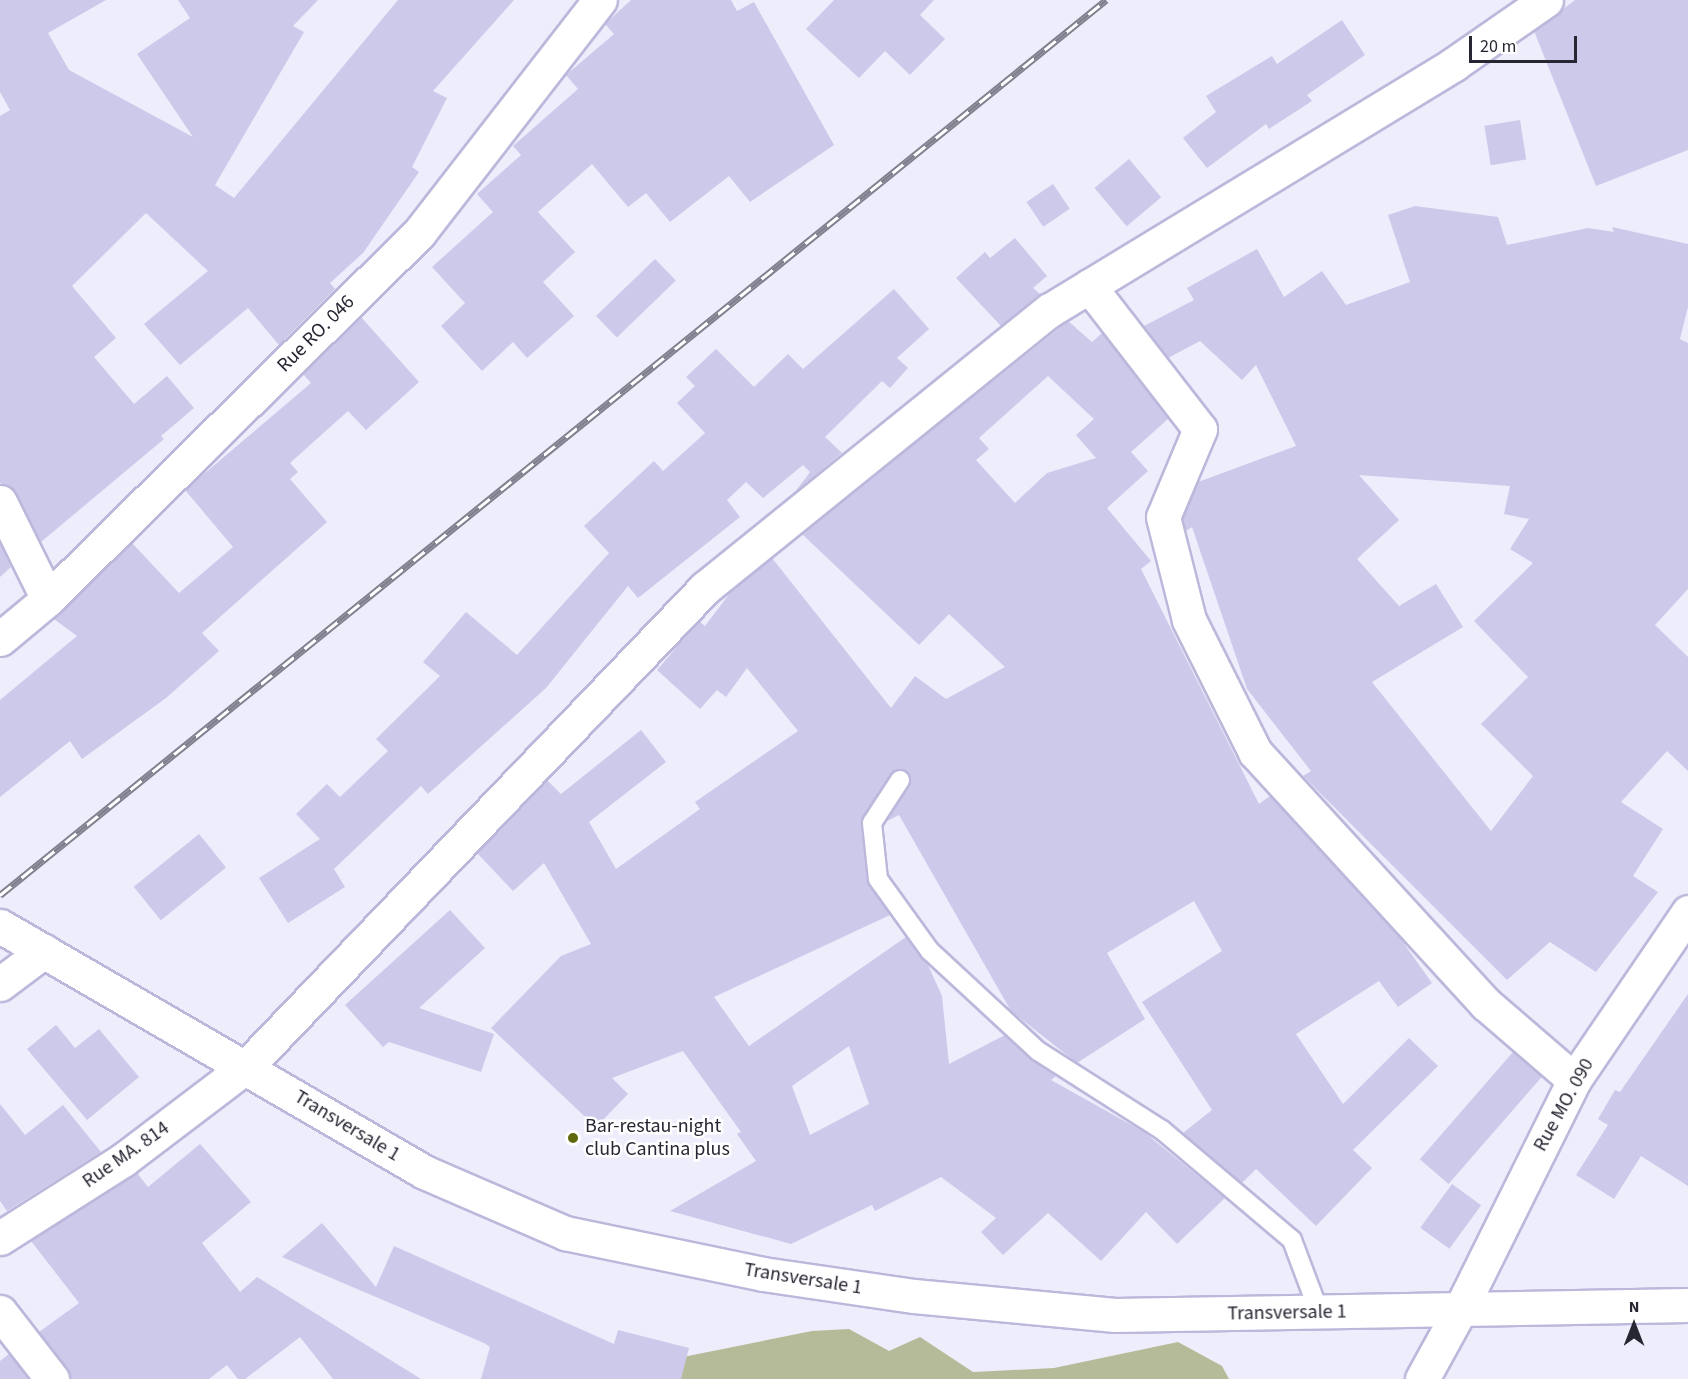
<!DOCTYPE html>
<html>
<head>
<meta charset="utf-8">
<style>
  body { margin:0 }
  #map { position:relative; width:1688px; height:1379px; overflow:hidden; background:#eeedfc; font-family:"Source Sans 3",sans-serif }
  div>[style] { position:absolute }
  .forest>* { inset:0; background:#b5ba98 }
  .building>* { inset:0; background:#ccc9eb; transform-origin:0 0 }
  .roads { filter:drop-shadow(2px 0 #bbb8db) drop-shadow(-2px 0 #bbb8db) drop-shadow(0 2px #bbb8db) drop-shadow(0 -2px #bbb8db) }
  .lane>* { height:18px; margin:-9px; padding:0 9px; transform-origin:9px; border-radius:9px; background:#fff }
  .street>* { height:33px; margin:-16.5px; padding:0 16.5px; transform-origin:16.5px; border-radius:16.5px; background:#fff }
  .secondary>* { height:33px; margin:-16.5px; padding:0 16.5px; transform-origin:16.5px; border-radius:16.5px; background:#fff }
  .rail>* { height:7px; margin-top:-3.5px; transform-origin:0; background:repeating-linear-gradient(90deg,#fff 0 14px,#81808e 0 28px); box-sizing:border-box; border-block:2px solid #81808e }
  .dots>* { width:16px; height:16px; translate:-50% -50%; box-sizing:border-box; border:3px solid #fff; border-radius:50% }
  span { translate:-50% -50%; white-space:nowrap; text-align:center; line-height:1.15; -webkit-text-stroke:5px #fff; paint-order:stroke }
  .street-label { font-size:20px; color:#272633 }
  .poi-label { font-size:20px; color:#272633 }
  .left { translate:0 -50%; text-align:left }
  .north { position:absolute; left:1604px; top:1295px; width:60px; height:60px; -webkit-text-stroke:4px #fff; paint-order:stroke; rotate:0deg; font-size:16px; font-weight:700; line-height:24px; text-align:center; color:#272633 }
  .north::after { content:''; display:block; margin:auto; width:21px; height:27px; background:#272633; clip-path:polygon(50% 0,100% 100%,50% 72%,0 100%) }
  .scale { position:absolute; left:1469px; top:36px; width:108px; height:27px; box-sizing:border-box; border:3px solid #272633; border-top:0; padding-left:8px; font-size:18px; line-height:21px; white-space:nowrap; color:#272633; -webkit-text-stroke:4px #fff; paint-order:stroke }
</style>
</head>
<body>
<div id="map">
  <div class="forest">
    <i style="clip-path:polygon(849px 1329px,889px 1351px,920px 1337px,973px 1372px,1054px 1368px,1178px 1342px,1222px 1366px,1229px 1379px,656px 1379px,668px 1360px,812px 1331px)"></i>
  </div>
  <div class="building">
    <i style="clip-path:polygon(0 0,106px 0,48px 33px,69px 70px,193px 137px,137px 54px,190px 18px,178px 0,318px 0,293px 26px,304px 32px,215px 185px,234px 198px,398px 0,514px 0,433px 91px,447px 98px,412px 167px,419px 172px,363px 253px,330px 283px,335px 289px,279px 345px,248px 308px,180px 365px,144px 324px,208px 271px,146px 213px,72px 286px,116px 338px,94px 357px,134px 404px,167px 376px,194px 408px,161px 436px,164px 439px,41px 542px,16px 493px,0 483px,0 116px,10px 110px,0 92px)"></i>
    <i style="clip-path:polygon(631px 0,731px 0,737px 11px,754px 2px,834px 145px,750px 202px,729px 176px,670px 222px,646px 193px,628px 207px,592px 164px,538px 212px,575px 252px,543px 282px,574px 316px,527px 358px,513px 342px,482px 371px,441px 326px,465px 303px,432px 267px,493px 212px,477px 194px,521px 155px,513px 146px,578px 89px,566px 75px,614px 34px,605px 24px)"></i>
    <i style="clip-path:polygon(834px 0,934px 0,920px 15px,945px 39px,910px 75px,885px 51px,859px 78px,806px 29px)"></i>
    <i style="clip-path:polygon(1575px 0,1688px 0,1688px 150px,1596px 186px,1534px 31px)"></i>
    <i style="clip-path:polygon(1342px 20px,1365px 55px,1307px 95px,1312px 101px,1269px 129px,1266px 124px,1207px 168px,1183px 138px,1216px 112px,1206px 96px,1272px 56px,1277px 64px)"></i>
    <i style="left:1520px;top:120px;width:40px;height:36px;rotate:81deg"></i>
    <i style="left:1129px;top:159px;width:50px;height:45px;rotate:50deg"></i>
    <i style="left:1053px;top:184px;width:30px;height:32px;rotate:56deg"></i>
    <i style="clip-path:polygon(evenodd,1415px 206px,1498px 217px,1507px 245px,1588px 228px,1614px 232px,1612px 227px,1688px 244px,1688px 307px,1680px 339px,1688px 343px,1688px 589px,1655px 625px,1688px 657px,1688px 771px,1667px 751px,1621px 802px,1663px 829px,1633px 876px,1658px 892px,1596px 972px,1550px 942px,1507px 980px,1303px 776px,1311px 771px,1247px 689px,1192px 527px,1186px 531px,1183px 518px,1198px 482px,1296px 446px,1256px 365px,1242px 380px,1200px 341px,1168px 358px,1144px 326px,1194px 300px,1187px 288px,1257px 249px,1284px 297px,1322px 271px,1346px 305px,1410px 282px,1388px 215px,1415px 206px,1359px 475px,1510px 486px,1504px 514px,1529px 519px,1510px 549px,1533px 563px,1474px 621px,1528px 677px,1481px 724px,1533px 776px,1491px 831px,1372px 682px,1463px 627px,1436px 584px,1399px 606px,1357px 559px,1399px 520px,1359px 475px)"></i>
    <i style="clip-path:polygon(1015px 238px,1047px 276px,1033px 288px,1040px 294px,1001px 326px,956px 278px,985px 252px,990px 258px)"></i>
    <i style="left:655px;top:259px;width:30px;height:82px;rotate:46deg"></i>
    <i style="clip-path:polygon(894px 289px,929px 329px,897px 358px,908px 368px,890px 388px,882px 381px,825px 437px,842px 453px,795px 492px,810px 472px,803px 465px,763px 498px,746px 482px,727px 500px,740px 517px,638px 598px,628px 586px,546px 688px,428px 794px,421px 786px,334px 869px,345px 887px,288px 923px,259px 878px,320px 839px,296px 814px,327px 784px,340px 797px,388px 751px,376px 739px,440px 676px,423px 662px,466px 612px,517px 655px,609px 553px,584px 526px,654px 461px,663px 471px,705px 433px,677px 403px,695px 386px,686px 377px,716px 349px,754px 387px,788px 354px,803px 369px)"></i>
    <i style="clip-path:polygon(361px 317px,419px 382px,366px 430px,348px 411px,290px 463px,298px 472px,290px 479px,327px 522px,202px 633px,219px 651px,166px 698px,82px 759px,70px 741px,0 797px,0 700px,77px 636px,54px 619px,132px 543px,179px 593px,233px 547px,185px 490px,311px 383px,303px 374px)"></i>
    <i style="clip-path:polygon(evenodd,1068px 321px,1092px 342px,1102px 333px,1168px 419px,1131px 452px,1148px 471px,1107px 508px,1151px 561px,1141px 569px,1259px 804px,1270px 796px,1400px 938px,1432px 983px,1398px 1007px,1379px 981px,1296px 1034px,1343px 1104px,1409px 1038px,1438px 1066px,1353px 1150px,1372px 1168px,1316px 1226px,1256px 1169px,1242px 1183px,1183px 1133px,1212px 1110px,1142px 1002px,1222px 951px,1194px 901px,1107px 953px,1145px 1019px,1077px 1063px,1011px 1011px,899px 815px,887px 821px,911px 781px,900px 769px,891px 774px,861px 823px,867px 881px,890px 915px,714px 997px,749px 1046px,906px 937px,928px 965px,942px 996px,949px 1064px,1005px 1035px,1056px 1076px,1051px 1080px,1144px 1132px,1225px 1198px,1177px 1244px,1146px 1212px,1101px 1261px,1048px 1213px,1003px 1255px,981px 1232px,996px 1218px,941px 1177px,875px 1211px,872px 1205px,791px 1244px,670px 1211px,756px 1161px,737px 1134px,741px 1132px,683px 1051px,612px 1078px,628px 1094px,596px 1127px,491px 1028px,561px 956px,591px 944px,544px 863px,513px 891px,477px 853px,547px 780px,561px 794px,641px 730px,666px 762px,589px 822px,616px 869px,700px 809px,695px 802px,798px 731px,747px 668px,726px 697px,717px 690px,700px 709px,657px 670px,699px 621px,705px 626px,733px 589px,772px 558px,891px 708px,915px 676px,946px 699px,1005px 667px,949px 614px,919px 645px,802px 534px,1068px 321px,1048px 376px,1094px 419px,1076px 435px,1096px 458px,1047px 473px,1015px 503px,976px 460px,989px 449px,979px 438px,1048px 376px,1068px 321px,849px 1046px,869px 1104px,810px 1135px,792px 1086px,849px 1046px)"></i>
    <i style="clip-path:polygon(0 544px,11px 567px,0 577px)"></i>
    <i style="left:199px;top:834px;width:43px;height:84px;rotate:51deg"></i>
    <i style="clip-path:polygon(450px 910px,485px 948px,419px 1008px,494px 1034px,481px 1072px,389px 1042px,383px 1047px,345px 1005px)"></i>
    <i style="clip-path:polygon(1688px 994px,1688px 1186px,1641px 1156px,1614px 1199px,1576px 1175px,1608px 1125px,1598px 1119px,1615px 1090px,1620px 1092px)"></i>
    <i style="clip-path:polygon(56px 1025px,75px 1048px,99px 1029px,139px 1077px,87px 1120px,27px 1049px)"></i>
    <i style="left:1513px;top:1052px;width:38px;height:142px;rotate:41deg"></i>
    <i style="clip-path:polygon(0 1104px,25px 1135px,63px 1105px,101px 1152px,7px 1211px,0 1201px)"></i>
    <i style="clip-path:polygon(200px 1144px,251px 1202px,202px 1243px,240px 1292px,257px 1277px,421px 1379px,333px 1379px,300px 1337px,245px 1379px,238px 1379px,227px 1365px,209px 1379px,70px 1379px,39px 1332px,79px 1303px,31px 1241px,137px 1173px,148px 1187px)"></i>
    <i style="left:1452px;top:1184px;width:36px;height:54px;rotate:36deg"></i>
    <i style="clip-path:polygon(322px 1223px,376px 1287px,394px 1246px,614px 1344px,618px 1330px,689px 1348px,681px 1379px,481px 1379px,490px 1347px,484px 1343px,282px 1257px)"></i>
    <i style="clip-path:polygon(9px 1354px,28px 1379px,0 1379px,0 1361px)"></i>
  </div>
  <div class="roads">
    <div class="lane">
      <i style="left:900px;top:780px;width:51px;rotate:123.1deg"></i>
      <i style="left:872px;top:823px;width:56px;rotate:83.9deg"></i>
      <i style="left:878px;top:879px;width:89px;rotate:54.2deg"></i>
      <i style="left:930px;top:951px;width:147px;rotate:42.8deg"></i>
      <i style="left:1038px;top:1051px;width:147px;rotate:32.5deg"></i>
      <i style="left:1162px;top:1130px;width:170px;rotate:40.2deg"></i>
      <i style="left:1292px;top:1240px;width:77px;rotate:69.4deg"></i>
    </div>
    <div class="street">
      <i style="left:1089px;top:286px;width:181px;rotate:52.2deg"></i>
      <i style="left:1200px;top:429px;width:95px;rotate:112.8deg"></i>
      <i style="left:1163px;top:517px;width:106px;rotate:75.8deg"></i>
      <i style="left:1189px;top:620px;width:148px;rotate:63.4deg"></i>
      <i style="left:1255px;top:752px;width:342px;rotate:47.5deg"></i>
      <i style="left:1486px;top:1004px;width:116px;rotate:40.8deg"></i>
      <i style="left:0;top:502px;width:108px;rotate:63.7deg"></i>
      <i style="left:0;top:984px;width:55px;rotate:-36.9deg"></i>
      <i style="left:0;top:1238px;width:146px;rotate:-32.4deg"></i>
      <i style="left:123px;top:1160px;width:156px;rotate:-37.2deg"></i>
      <i style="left:247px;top:1066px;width:662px;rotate:-46.22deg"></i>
      <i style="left:705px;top:588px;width:443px;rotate:-38.9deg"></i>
      <i style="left:1050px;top:310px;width:473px;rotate:-31.3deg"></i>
      <i style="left:1454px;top:64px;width:112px;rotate:-34.8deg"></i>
      <i style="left:0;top:1312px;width:85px;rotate:52.2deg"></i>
      <i style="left:1422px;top:1379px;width:79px;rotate:-61.2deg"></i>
    </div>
    <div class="secondary">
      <i style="left:0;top:639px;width:62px;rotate:-39.8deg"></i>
      <i style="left:48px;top:599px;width:521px;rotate:-44.61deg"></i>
      <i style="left:419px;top:233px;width:295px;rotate:-52.2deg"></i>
      <i style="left:0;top:926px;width:490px;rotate:30.1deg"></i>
      <i style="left:424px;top:1172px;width:154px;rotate:23.4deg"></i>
      <i style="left:565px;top:1233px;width:202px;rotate:11.7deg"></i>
      <i style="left:763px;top:1274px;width:153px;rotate:8.3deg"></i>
      <i style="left:914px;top:1296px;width:202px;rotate:5.4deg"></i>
      <i style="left:1115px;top:1315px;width:573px;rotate:-1deg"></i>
      <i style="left:1460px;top:1310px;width:257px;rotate:-63.6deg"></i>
      <i style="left:1574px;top:1080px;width:203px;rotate:-55.8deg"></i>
    </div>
  </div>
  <div class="rail">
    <i style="left:0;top:895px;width:1423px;rotate:-38.98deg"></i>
  </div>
  <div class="dots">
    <i style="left:573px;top:1138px;background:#60680b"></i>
  </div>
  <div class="street-label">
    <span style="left:316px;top:334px;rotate:-45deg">Rue RO. 046</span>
    <span style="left:1564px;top:1105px;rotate:-61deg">Rue MO. 090</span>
    <span style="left:347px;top:1126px;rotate:31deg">Transversale 1</span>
    <span style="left:126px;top:1155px;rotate:-35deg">Rue MA. 814</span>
    <span style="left:803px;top:1279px;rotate:9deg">Transversale 1</span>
    <span style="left:1287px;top:1313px;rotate:-1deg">Transversale 1</span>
  </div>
  <div class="poi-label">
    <span class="left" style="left:585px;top:1138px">Bar-restau-night<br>club Cantina plus</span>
  </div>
  <div class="north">N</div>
  <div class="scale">20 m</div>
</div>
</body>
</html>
